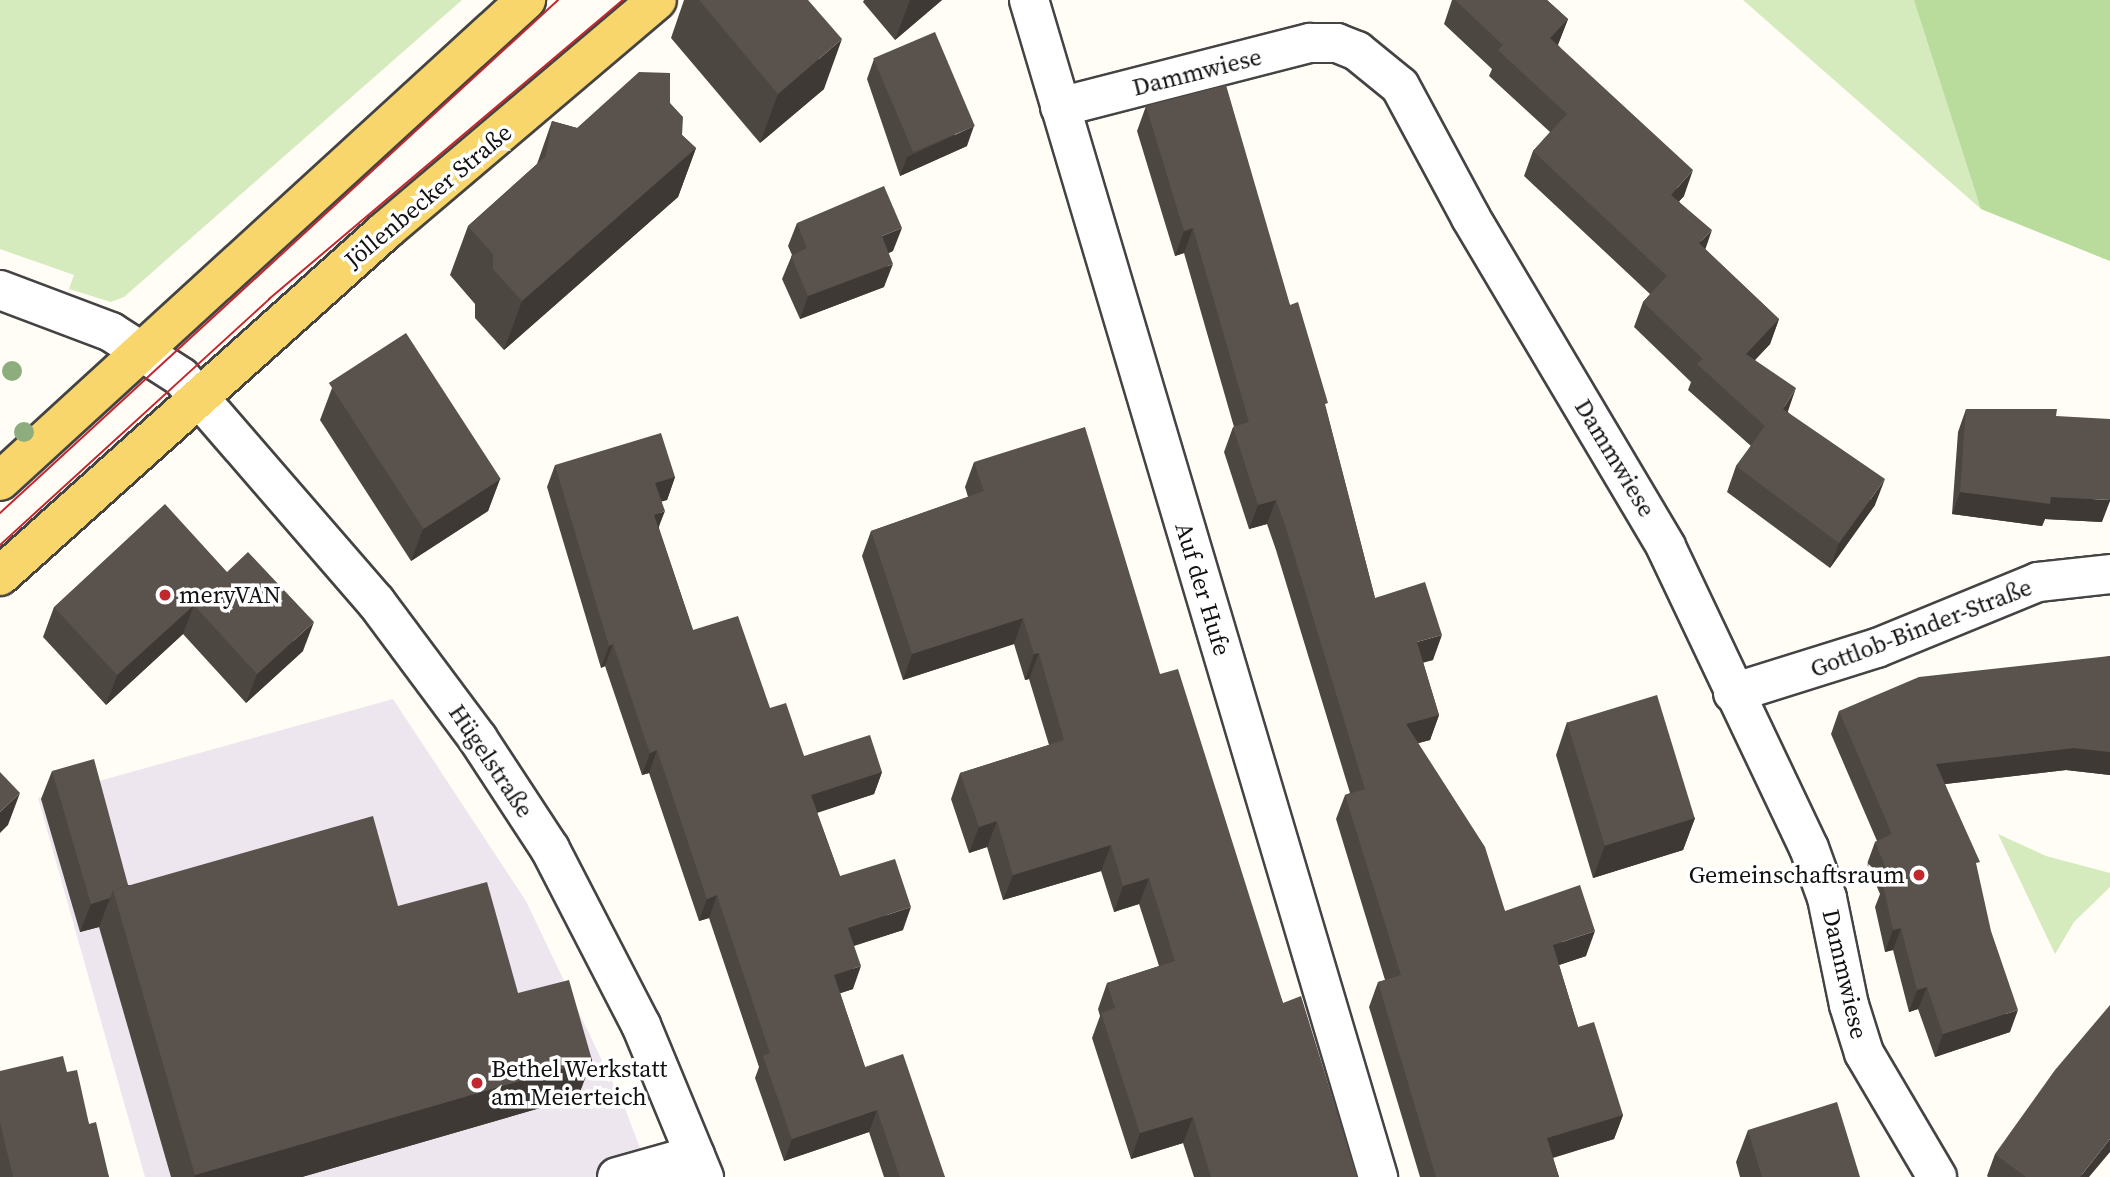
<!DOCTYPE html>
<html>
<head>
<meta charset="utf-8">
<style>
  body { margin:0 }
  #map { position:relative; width:2110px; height:1177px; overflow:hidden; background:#fffdf5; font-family:"Source Serif 4",serif }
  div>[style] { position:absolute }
  .industrial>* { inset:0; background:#eee6ef }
  .green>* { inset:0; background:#d5ebbd }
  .forest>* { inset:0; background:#b9dc9c }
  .roads { filter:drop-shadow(2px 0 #444) drop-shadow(-2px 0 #444) drop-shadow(0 2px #444) drop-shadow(0 -2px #444) }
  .minor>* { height:38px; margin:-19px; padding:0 19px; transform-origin:19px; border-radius:19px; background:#fff }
  .major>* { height:38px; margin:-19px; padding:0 19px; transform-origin:19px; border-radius:19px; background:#f9d66b }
  .tram>* { height:2px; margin:-1px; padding:0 1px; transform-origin:1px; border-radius:1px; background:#c4262e }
  .trees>* { width:20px; height:20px; margin:-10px; border-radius:50%; background:#8dad7f }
  .wall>* { inset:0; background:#4d4742 }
  .shaded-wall>* { inset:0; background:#3f3936 }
  .building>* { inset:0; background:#5a524d; transform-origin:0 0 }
  .dots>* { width:19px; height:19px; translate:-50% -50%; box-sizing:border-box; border:4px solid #fff; border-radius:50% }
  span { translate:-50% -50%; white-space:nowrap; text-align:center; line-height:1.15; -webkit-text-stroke:7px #fff; paint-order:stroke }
  .street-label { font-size:24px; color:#111 }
  .poi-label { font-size:24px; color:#111 }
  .left { translate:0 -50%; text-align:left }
  .right { translate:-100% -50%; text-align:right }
</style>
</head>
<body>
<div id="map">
  <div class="industrial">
    <i style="clip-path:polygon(393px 699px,526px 901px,626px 1111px,651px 1177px,145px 1177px,38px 798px)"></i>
  </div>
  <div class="green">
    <i style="clip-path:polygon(0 0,462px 0,124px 297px,111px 302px,69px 289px,74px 275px,0 249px)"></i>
    <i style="clip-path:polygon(1743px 0,2110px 0,2110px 261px,1981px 209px)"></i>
    <i style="clip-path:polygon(1998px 834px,2046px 856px,2110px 873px,2110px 887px,2074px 922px,2055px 954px)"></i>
  </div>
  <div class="forest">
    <i style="clip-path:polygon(1914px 0,2110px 0,2110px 261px,1981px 209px)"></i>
  </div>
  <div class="roads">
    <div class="minor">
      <i style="left:1029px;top:0;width:1228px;rotate:73.48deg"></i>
      <i style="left:1060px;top:107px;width:258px;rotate:-14.4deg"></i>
      <i style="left:1310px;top:43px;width:27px"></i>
      <i style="left:1337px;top:43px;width:22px;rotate:22deg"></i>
      <i style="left:1357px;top:51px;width:55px;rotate:39.1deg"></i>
      <i style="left:1400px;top:86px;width:150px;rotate:61.7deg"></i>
      <i style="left:1471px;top:218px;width:382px;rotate:59.3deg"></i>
      <i style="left:1666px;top:547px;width:333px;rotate:64.6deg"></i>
      <i style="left:1809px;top:848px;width:53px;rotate:70.2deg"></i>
      <i style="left:1827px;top:898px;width:109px;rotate:78.4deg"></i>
      <i style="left:1849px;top:1005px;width:50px;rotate:72.6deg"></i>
      <i style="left:1864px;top:1053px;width:144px;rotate:59.5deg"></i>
      <i style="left:0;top:290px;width:119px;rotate:20.7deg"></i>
      <i style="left:111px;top:332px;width:83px;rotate:32.7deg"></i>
      <i style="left:181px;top:377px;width:298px;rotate:49.1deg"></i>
      <i style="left:376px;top:602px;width:171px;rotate:53.3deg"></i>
      <i style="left:478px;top:739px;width:131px;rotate:56.8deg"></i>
      <i style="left:550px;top:849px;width:198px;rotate:62.7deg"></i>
      <i style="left:641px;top:1025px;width:165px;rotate:67.5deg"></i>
      <i style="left:1733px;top:693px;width:151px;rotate:-17.4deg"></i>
      <i style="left:1877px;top:648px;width:174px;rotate:-22.3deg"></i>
      <i style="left:2038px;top:582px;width:72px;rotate:-6.3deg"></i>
      <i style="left:617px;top:1177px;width:81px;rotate:-15.8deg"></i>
    </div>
    <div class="major">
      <i style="left:0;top:481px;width:713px;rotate:-42.44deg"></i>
      <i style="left:0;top:576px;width:518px;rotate:-41.87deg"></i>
      <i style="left:386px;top:230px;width:355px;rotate:-40.3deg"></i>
    </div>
  </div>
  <div class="tram">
    <i style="left:0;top:513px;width:758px;rotate:-42.59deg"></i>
    <i style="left:0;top:545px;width:365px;rotate:-42.4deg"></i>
    <i style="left:269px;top:299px;width:463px;rotate:-40.2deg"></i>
  </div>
  <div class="trees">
    <i style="left:12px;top:371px"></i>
    <i style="left:24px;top:432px"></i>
  </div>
  <div class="wall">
    <i style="clip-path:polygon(684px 0,808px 0,824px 89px,760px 143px,671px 38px)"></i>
    <i style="clip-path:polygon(864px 0,942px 0,895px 40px,863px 2px)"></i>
    <i style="clip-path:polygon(1452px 0,1547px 0,1568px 19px,1558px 45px,1684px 196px,1679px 201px,1705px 249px,1779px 319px,1770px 344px,1755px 360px,1788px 412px,1875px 505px,1830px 568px,1727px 492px,1736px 466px,1751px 446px,1688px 390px,1691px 382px,1634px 327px,1643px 302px,1650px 294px,1524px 176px,1533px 151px,1550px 132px,1489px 76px,1492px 69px,1444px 24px)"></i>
    <i style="clip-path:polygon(874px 59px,967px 146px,900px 176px,867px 79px)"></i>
    <i style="clip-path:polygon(670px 103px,682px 135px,696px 148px,678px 197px,504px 350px,475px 318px,475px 304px,450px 275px,468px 226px,537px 164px,552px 121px,577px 128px)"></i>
    <i style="clip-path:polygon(1146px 106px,1290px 305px,1326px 409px,1375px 598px,1433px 660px,1423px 662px,1439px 715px,1430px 740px,1418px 743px,1505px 911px,1586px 956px,1559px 965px,1578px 1027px,1623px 1115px,1614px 1139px,1553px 1158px,1559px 1177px,1420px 1177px,1369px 1007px,1378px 982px,1385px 980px,1336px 819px,1345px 795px,1350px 793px,1276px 550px,1267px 524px,1249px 529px,1224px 452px,1233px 427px,1234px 427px,1184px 253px,1175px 256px,1137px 131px)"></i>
    <i style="clip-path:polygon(797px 223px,893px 251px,889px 253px,884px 287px,800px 319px,782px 279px,792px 255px,788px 246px)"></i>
    <i style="clip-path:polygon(332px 388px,500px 479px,488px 511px,411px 561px,320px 420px)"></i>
    <i style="clip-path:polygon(1966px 409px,2056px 416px,2102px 522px,2045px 519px,2042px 526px,1952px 514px,1958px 432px)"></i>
    <i style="clip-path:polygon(974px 462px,1160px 674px,1283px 1003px,1357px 1177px,1194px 1177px,1183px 1143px,1131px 1159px,1092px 1038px,1100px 1016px,1098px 1009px,1107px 983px,1159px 966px,1139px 904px,1114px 912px,1101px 871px,1003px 900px,987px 847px,969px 853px,951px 799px,960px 773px,1049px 745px,1029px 679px,1025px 680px,1014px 644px,903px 680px,862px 556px,871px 531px,968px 497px,965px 487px)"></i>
    <i style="clip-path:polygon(555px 465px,675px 477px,667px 500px,661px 501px,659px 528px,693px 630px,770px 708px,804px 756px,882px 772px,874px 794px,817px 813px,840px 876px,903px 930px,854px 946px,853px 989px,840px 993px,865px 1067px,945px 1177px,884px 1177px,869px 1132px,784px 1161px,755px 1078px,759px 1067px,709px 918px,699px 921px,649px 773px,642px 775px,605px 666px,601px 668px,547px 487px)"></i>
    <i style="clip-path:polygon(227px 572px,303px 651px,246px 703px,183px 634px,106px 705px,43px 637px,54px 607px)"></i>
    <i style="clip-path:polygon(2110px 656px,2110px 775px,2066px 770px,1945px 784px,1977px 871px,2010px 1032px,1935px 1057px,1918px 1009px,1909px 1012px,1893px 950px,1885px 952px,1875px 907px,1880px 894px,1867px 864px,1875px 842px,1877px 841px,1831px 734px,1839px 711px)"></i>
    <i style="clip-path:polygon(1567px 722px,1695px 818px,1683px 850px,1593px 878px,1556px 755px)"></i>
    <i style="clip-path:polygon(52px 771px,128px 885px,398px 906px,518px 993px,592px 1060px,578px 1097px,302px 1177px,171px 1177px,99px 927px,80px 932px,41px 799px)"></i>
    <i style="clip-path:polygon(0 1071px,67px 1072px,89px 1124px,109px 1177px,0 1177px)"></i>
    <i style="clip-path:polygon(1748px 1130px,1860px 1177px,1740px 1177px,1736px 1162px)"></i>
    <i style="clip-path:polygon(1995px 1154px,2089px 1177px,1988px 1177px,1987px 1176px)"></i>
  </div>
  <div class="shaded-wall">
    <i style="clip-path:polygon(910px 0,942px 0,895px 40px)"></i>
    <i style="clip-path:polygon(1568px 19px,1558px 44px,1541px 64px,1550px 38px)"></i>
    <i style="clip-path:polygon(842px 39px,824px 89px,760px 143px,778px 94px)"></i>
    <i style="clip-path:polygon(974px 126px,967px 146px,900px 176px,907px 157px)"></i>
    <i style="clip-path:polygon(696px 148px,678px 197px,504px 350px,522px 301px)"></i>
    <i style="clip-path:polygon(1693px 170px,1684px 196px,1662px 220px,1671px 195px)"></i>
    <i style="clip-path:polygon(902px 228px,893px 251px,873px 259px,882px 236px)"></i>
    <i style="clip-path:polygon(1193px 228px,1184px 253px,1175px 256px,1184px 231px)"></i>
    <i style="clip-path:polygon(1712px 230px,1703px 256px,1699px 243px)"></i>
    <i style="clip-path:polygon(893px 264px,884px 287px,800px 319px,808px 296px)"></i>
    <i style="clip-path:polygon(1779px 319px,1770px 344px,1737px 379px,1746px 354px)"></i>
    <i style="clip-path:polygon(1796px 388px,1787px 414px,1783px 409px)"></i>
    <i style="clip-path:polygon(675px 477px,667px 500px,647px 506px,655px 483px)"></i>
    <i style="clip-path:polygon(500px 479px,488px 511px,411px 561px,423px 529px)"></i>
    <i style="clip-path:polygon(1885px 479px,1875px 505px,1830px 568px,1839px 543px)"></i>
    <i style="clip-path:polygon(1960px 492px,2110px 500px,2110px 501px,2102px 522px,2045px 519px,2042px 526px,1952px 514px)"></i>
    <i style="clip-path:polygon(1276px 500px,1267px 524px,1249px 529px,1258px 505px)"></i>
    <i style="clip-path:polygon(665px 511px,656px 534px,654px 515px)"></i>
    <i style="clip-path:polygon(194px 605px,183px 634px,106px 705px,117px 675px)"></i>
    <i style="clip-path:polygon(1023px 618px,1014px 644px,903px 680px,912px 654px)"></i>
    <i style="clip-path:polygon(314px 622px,303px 651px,246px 703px,257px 674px)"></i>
    <i style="clip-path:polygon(1442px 635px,1433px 660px,1408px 667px,1417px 642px)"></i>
    <i style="clip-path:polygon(613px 644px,605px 666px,601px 668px,609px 646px)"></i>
    <i style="clip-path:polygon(1039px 653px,1029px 679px,1025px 680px,1034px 654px)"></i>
    <i style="clip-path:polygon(1439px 715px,1430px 740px,1397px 749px,1406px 724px)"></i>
    <i style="clip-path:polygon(2074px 748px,2110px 752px,2110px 775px,2066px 770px,1928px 786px,1936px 764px)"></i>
    <i style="clip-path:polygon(657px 750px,649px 773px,642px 775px,650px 753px)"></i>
    <i style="clip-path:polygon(882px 772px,874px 794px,803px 817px,811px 795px)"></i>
    <i style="clip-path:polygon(20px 793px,8px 825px,0 833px,0 812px)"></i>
    <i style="clip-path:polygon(1695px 818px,1683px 850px,1593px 878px,1605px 845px)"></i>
    <i style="clip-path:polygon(997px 821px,987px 847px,969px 853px,979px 827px)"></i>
    <i style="clip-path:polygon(1111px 845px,1101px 871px,1003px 900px,1013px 875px)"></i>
    <i style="clip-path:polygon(1149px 878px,1139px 904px,1114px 912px,1123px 886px)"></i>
    <i style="clip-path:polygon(717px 895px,709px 918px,699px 921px,707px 899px)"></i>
    <i style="clip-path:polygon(110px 898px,99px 927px,80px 932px,91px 904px)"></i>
    <i style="clip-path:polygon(911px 907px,903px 930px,840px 950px,848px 928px)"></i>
    <i style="clip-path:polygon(1901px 928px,1893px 950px,1885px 952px,1893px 930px)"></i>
    <i style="clip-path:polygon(1595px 931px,1586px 956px,1544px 970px,1553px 945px)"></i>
    <i style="clip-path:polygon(861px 966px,853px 989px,826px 998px,834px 975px)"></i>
    <i style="clip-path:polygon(1927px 987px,1918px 1009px,1909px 1012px,1917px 990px)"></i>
    <i style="clip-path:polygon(2018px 1010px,2010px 1032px,1935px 1057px,1943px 1034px)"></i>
    <i style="clip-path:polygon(592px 1060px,578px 1097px,302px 1177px,194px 1177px,195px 1175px)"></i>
    <i style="clip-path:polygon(877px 1110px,869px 1132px,784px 1161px,792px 1139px)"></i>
    <i style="clip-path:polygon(1623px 1115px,1614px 1139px,1538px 1162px,1547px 1138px)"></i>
    <i style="clip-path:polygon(1193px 1117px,1183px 1143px,1131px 1159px,1140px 1133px)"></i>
    <i style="clip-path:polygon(2110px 1139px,2110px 1152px,2089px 1177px,2080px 1177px)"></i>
  </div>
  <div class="building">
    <i style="clip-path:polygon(699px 0,808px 0,842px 39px,778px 94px)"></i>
    <i style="clip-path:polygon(1455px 0,1547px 0,1568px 19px,1550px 38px,1693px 170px,1671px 195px,1712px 230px,1699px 243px,1779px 319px,1746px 354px,1796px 388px,1783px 409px,1885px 479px,1839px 543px,1736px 466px,1765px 426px,1697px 364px,1703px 359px,1643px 302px,1667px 276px,1533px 151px,1567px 114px,1498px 50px,1503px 45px)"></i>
    <i style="left:935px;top:32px;width:102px;height:67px;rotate:67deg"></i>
    <i style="clip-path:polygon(639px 72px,670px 73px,670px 103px,683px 117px,682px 135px,696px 148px,522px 301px,493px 269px,493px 254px,468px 226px,546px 156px,552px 121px,577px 128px)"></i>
    <i style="clip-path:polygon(1226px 85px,1290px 305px,1298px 302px,1328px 403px,1325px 404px,1375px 598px,1425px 582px,1442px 635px,1417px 642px,1439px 715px,1406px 724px,1485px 847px,1505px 911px,1580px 885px,1595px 931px,1553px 945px,1578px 1027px,1594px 1022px,1623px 1115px,1547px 1138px,1559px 1177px,1436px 1177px,1378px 982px,1401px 975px,1345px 795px,1365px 789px,1285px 525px,1276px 500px,1258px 505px,1233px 427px,1249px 422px,1193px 228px,1184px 231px,1146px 106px)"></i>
    <i style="clip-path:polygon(884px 186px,902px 228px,882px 236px,893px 264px,808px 296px,791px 256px,807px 248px,797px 223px)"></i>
    <i style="left:406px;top:333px;width:174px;height:92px;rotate:57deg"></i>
    <i style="clip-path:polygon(1966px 409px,2057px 409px,2056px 416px,2110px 419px,2110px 500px,2051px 497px,2050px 504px,1960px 492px)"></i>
    <i style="clip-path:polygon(1085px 427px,1160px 674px,1178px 669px,1283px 1003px,1301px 996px,1357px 1177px,1211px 1177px,1193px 1117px,1140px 1133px,1101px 1013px,1115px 1008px,1107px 983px,1175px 961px,1149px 878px,1123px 886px,1111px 845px,1013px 875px,997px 821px,979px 827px,960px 773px,1064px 740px,1039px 653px,1034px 654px,1023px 618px,912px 654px,871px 531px,984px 491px,974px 462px)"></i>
    <i style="clip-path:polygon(661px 433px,675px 477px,655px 483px,665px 511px,654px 515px,693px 630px,738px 616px,770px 708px,786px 703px,804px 756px,870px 735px,882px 772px,811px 795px,840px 876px,895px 859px,911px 907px,848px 928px,861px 966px,834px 975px,865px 1067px,903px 1054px,945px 1177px,900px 1177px,877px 1110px,792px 1139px,763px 1056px,770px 1053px,717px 895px,707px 899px,657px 750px,650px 753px,613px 644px,609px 646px,555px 465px)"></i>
    <i style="clip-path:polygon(165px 504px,227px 572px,248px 552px,314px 622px,257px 674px,194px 605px,117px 675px,54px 607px)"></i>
    <i style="clip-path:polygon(2110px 656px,2110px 752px,2074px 748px,1936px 764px,1980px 862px,1976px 863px,1991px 931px,2018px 1010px,1943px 1034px,1927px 987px,1917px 990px,1901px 928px,1893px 930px,1883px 885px,1892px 883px,1875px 842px,1892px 834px,1839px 711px,1919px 677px)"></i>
    <i style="left:1657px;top:695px;width:129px;height:94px;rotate:73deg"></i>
    <i style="clip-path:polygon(94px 759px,128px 885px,113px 890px,110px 898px,91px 904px,52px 771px)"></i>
    <i style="clip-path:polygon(0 772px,20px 793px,0 812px)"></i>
    <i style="clip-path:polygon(373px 816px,398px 906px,487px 882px,518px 993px,569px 980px,592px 1060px,195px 1175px,113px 890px)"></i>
    <i style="clip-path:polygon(2110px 1005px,2110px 1139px,2080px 1177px,2026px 1177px,1995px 1154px,2055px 1070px)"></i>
    <i style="clip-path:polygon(63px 1056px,67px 1072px,77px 1070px,89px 1124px,96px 1122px,109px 1177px,13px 1177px,0 1122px,0 1071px)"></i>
    <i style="clip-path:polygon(1837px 1102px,1860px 1177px,1762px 1177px,1748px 1130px)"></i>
  </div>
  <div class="dots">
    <i style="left:165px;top:595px;background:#c4262e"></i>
    <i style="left:1919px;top:875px;background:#c4262e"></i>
    <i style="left:477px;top:1083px;background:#c4262e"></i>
  </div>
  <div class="street-label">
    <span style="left:1197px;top:72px;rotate:-14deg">Dammwiese</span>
    <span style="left:428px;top:196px;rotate:-40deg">Jöllenbecker Straße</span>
    <span style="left:1615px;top:458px;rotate:59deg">Dammwiese</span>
    <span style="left:1203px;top:589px;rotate:73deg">Auf der Hufe</span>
    <span style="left:1921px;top:628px;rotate:-21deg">Gottlob-Binder-Straße</span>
    <span style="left:491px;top:761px;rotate:56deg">Hügelstraße</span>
    <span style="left:1845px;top:974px;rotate:77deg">Dammwiese</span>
  </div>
  <div class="poi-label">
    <span class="left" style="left:179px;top:595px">meryVAN</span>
    <span class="right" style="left:1905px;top:875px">Gemeinschaftsraum</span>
    <span class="left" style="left:491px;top:1083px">Bethel Werkstatt<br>am Meierteich</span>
  </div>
</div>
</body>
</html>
